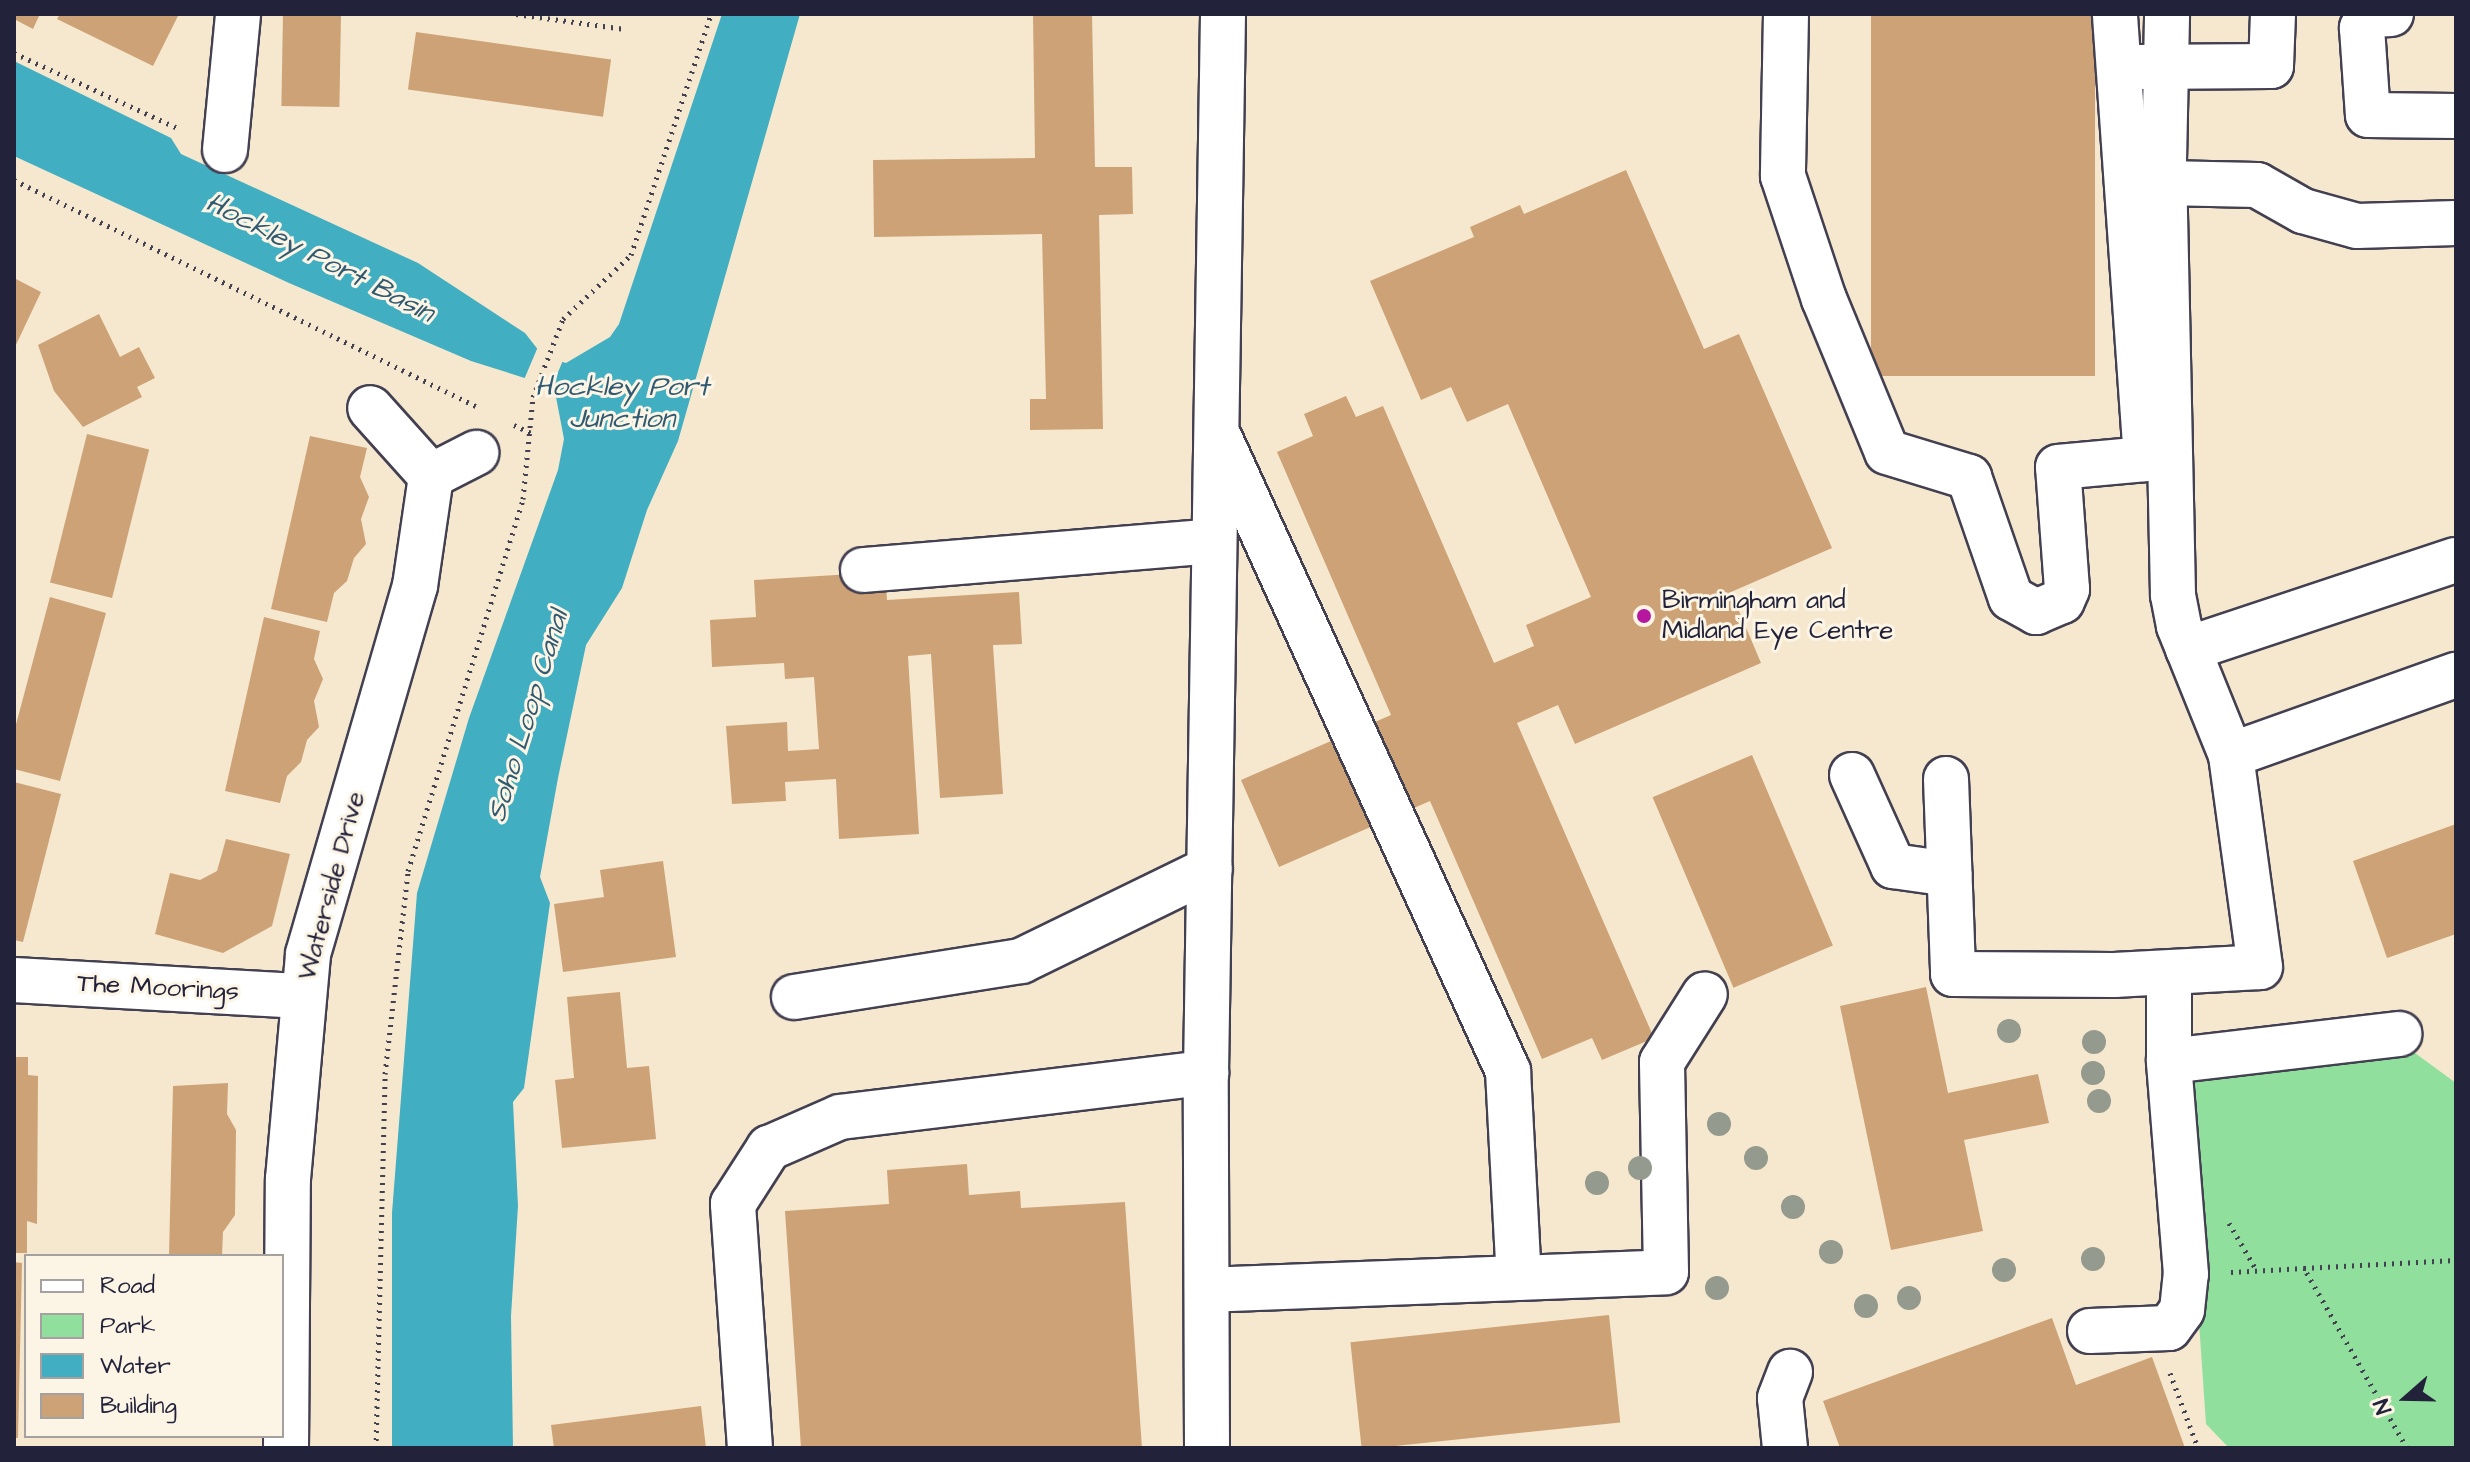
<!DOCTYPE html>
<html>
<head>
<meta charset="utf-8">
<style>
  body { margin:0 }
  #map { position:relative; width:2470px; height:1462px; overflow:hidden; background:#f6e8ce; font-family:"Architects Daughter",sans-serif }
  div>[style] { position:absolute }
  .green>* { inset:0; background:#91df9d }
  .water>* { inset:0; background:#42aec1 }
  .pier>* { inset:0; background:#f6e8ce }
  .building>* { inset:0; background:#cda276; transform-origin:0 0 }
  .path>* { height:5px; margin-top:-2.5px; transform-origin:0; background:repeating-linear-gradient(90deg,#424051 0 2px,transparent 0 8px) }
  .roads { filter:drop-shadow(2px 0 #424051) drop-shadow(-2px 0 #424051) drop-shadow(0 2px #424051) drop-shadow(0 -2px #424051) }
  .minor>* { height:44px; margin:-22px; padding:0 22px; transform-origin:22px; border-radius:22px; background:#fff }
  .trees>* { width:24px; height:24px; margin:-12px; border-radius:50%; background:#949a8d }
  .dots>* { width:22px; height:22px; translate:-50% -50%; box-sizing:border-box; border:4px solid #fcf5e5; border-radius:50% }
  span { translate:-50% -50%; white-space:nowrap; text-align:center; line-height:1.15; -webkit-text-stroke:6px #fcf5e5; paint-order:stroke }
  .poi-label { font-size:26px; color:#22223b }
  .left { translate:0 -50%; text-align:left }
  .street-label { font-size:26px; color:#22223b }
  .water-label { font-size:28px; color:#2f5a71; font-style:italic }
  .frame { position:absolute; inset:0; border:16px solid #22223b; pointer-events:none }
  .legend { position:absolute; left:24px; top:1254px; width:260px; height:184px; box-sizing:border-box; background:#fcf5e5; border:2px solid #a5a1a1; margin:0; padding:10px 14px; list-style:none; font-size:24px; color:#22223b }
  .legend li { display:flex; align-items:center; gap:16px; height:40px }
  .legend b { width:40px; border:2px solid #a5a1a1 }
  .north { position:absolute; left:2366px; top:1358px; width:80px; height:80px; -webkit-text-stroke:6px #fcf5e5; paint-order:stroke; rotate:250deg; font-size:22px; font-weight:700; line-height:32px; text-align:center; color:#22223b }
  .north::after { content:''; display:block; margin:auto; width:28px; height:36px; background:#22223b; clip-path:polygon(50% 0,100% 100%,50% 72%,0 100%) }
</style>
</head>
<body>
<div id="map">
  <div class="green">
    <i style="clip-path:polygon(2404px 1045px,2456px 1083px,2456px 1447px,2229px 1448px,2206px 1424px,2181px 1061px)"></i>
  </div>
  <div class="water">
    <i style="clip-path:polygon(722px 14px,800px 14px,678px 441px,647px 510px,622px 588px,586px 645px,558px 778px,540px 877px,550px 903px,524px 1088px,513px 1102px,518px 1206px,511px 1316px,513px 1448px,392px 1448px,392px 1213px,417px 893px,469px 718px,558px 470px,564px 439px,556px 397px,531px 380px,471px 361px,289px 283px,14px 156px,14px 61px,171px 138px,181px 154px,418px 263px,525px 333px,543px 356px,566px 363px,610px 337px,619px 324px)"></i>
  </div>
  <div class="pier">
    <i style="clip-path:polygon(540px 342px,546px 353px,564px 358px,548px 396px,523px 382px)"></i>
  </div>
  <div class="building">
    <i style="clip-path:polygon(14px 14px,40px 14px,33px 29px,14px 19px)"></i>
    <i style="clip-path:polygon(60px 14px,179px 14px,153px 66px,57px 19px)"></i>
    <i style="left:283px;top:14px;width:58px;height:92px;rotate:1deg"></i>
    <i style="clip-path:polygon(1033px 14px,1092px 14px,1095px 167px,1132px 167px,1133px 214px,1099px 215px,1103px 429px,1030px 430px,1030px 399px,1046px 399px,1042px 234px,874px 237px,873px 160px,1035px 158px)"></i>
    <i style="left:1871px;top:14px;width:224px;height:362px"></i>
    <i style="left:416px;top:32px;width:197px;height:58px;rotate:8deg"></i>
    <i style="clip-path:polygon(1626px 170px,1704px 349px,1739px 334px,1832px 548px,1731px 592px,1761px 663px,1575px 744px,1558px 705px,1517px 723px,1654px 1038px,1602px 1060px,1592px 1038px,1542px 1059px,1430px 801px,1279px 867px,1241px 780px,1391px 715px,1277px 452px,1313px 436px,1304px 414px,1346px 396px,1356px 417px,1383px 406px,1494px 663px,1534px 646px,1526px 625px,1591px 597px,1508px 404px,1467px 422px,1451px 387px,1421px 400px,1370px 281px,1474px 237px,1470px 227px,1520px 205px,1524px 214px)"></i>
    <i style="clip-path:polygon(14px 278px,41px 292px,14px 349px)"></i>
    <i style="clip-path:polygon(99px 314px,120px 357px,139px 347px,155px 378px,137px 387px,142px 397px,83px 427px,54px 391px,38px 345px)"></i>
    <i style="left:87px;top:434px;width:64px;height:153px;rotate:14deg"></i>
    <i style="clip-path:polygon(310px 436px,367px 448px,360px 477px,369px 497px,361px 519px,366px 544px,354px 558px,347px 581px,334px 593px,327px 622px,271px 609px)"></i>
    <i style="clip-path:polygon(885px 572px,887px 600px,1019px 592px,1022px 644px,993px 645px,1003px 794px,940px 798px,931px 654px,908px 656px,919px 834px,839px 839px,836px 779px,785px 782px,786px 801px,732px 804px,726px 726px,787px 722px,788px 751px,819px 749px,814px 677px,785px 679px,784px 663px,712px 667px,710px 620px,756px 617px,754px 580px)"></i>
    <i style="clip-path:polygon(50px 597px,106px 613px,60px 781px,14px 769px,14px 732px)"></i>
    <i style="clip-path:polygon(264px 617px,320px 631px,314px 659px,323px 679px,314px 701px,319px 727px,307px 740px,301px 762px,287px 776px,280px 803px,225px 791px)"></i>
    <i style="left:1752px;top:755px;width:207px;height:108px;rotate:67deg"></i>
    <i style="clip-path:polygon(14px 782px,61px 794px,23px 942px,14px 940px)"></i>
    <i style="clip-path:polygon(2456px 824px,2456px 934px,2387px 958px,2353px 861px)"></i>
    <i style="clip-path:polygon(226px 839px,290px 854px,272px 926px,223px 953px,155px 934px,170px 873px,200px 880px,217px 871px)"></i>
    <i style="clip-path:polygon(663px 861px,676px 957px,563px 972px,554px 904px,604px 897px,600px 870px)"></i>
    <i style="clip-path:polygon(1926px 987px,1948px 1093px,2038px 1074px,2049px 1123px,1964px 1140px,1983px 1231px,1891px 1250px,1840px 1006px)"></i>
    <i style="clip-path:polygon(620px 992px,627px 1068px,649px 1066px,656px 1139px,562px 1148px,555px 1080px,574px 1078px,567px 997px)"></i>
    <i style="clip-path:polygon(14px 1057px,28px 1057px,28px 1075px,38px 1076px,37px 1224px,27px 1221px,27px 1253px,14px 1253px)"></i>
    <i style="clip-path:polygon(228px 1083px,227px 1114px,236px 1130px,235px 1215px,223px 1232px,222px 1256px,169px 1256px,173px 1086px)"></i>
    <i style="clip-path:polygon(967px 1164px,969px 1195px,1020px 1191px,1021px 1208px,1125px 1202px,1142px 1448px,801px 1448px,785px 1211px,889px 1204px,887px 1170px)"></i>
    <i style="clip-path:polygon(14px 1262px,22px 1263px,18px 1438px,14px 1438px)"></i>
    <i style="left:1609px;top:1315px;width:108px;height:260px;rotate:84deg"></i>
    <i style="clip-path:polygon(2052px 1318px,2076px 1385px,2152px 1357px,2185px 1448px,1840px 1448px,1823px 1401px)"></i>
    <i style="clip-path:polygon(701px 1406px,706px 1448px,554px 1448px,551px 1425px)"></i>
  </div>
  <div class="path">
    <i style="left:516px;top:14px;width:110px;rotate:7.8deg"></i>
    <i style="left:14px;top:53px;width:183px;rotate:24.6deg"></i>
    <i style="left:14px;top:180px;width:514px;rotate:26.07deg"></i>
    <i style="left:514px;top:425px;width:19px;rotate:25deg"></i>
    <i style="left:2229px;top:1223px;width:56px;rotate:59.7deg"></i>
    <i style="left:2231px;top:1272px;width:73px;rotate:-3.1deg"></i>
    <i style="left:2170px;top:1373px;width:80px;rotate:69.5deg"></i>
    <i style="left:376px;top:1448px;width:374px;rotate:-88.6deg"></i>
    <i style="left:385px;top:1074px;width:204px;rotate:-83.5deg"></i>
    <i style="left:408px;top:871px;width:389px;rotate:-72.8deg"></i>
    <i style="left:523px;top:499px;width:102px;rotate:-84.4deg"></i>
    <i style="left:533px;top:397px;width:84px;rotate:-69deg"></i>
    <i style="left:563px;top:319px;width:93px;rotate:-43.3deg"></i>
    <i style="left:631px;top:255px;width:254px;rotate:-71.6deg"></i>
    <i style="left:2407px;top:1448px;width:207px;rotate:-119.8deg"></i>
    <i style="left:2304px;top:1268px;width:152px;rotate:-3deg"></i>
  </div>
  <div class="roads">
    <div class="minor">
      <i style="left:1786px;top:14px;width:162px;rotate:91.1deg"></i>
      <i style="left:1783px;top:176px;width:130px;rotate:71.6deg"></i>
      <i style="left:1824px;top:299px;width:165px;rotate:67.6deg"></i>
      <i style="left:1887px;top:452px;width:86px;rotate:17deg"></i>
      <i style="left:1969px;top:477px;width:128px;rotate:70.9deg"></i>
      <i style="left:2011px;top:598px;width:29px;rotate:29deg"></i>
      <i style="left:2036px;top:612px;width:28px;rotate:-23deg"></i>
      <i style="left:2062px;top:601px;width:13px;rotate:-67deg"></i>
      <i style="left:2067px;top:589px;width:122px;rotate:-94.2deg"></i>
      <i style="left:2058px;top:467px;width:88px;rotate:-5.2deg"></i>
      <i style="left:2146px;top:459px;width:446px;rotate:-94deg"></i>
      <i style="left:2391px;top:14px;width:20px;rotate:177deg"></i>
      <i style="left:2371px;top:15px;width:16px;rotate:125deg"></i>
      <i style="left:2362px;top:28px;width:87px;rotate:86.1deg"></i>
      <i style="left:2368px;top:115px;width:88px;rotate:0.7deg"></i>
      <i style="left:2137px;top:67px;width:134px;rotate:-0.4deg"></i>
      <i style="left:2271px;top:66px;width:52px;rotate:-87.8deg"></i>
      <i style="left:225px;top:150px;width:137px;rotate:-84.5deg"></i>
      <i style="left:2164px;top:183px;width:93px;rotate:1.2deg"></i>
      <i style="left:2257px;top:185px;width:53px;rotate:29.5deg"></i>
      <i style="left:2303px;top:211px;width:56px;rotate:15.5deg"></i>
      <i style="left:2357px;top:226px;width:99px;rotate:-1.7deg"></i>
      <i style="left:1220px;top:439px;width:695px;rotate:65.5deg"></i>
      <i style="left:1508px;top:1071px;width:207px;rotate:87deg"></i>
      <i style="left:431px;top:476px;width:51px;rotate:-27.1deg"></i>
      <i style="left:863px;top:570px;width:351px;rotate:-4.7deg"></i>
      <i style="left:2188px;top:649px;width:282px;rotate:-18.4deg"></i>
      <i style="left:2231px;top:755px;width:239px;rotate:-19.6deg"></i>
      <i style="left:1852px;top:775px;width:100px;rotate:65.7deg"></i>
      <i style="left:1893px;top:866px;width:57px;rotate:8.1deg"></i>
      <i style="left:1946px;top:779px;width:195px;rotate:87.9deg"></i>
      <i style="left:1953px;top:974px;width:161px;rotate:0.4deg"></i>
      <i style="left:2114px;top:975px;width:146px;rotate:-3.1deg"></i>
      <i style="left:2260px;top:967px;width:214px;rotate:-97.8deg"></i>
      <i style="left:2231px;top:755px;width:139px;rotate:-112deg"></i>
      <i style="left:2179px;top:626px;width:32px;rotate:-101deg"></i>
      <i style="left:2173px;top:595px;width:434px;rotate:-91.2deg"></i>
      <i style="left:2164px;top:161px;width:147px;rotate:-88.8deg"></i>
      <i style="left:14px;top:980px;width:289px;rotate:3.2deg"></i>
      <i style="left:794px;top:997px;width:230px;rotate:-9deg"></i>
      <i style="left:1021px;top:961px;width:210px;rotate:-26deg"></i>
      <i style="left:2169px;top:1061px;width:232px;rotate:-6.7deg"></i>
      <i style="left:1207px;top:1290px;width:459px;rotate:-2.2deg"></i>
      <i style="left:1666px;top:1272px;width:210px;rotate:-91.1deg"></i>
      <i style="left:1662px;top:1062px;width:80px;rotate:-57.7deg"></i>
      <i style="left:2090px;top:1331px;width:79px;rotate:-2.2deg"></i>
      <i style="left:2169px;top:1328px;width:22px;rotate:-54deg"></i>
      <i style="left:2182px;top:1310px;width:36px;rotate:-84deg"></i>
      <i style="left:2186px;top:1274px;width:214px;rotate:-94.6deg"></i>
      <i style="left:2169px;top:1061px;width:88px;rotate:-90deg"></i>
      <i style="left:286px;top:1448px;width:269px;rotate:-89.6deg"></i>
      <i style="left:288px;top:1179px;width:226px;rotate:-84.9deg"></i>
      <i style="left:308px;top:954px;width:383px;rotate:-73.8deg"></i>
      <i style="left:415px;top:586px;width:111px;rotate:-81.7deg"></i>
      <i style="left:431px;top:476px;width:91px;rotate:-131.9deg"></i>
      <i style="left:750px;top:1448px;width:245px;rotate:-94deg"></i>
      <i style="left:733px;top:1204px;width:67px;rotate:-57.3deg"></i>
      <i style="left:769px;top:1148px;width:77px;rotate:-23.6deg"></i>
      <i style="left:840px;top:1117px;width:369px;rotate:-6.9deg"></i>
      <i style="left:1207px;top:1448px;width:375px;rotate:-90.2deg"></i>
      <i style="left:1206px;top:1073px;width:1059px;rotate:-89.08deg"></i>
      <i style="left:1785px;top:1448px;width:50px;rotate:-95.7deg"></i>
      <i style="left:1780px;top:1398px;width:28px;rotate:-69deg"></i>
    </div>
  </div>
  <div class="trees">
    <i style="left:2009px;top:1031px"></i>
    <i style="left:2094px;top:1042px"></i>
    <i style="left:2093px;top:1073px"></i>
    <i style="left:2099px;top:1101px"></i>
    <i style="left:1719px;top:1124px"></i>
    <i style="left:1756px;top:1158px"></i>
    <i style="left:1640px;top:1168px"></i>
    <i style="left:1597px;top:1183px"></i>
    <i style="left:1793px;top:1207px"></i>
    <i style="left:1831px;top:1252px"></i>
    <i style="left:2093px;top:1259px"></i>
    <i style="left:2004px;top:1270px"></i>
    <i style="left:1717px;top:1288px"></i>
    <i style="left:1909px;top:1298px"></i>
    <i style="left:1866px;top:1306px"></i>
  </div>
  <div class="dots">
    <i style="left:1644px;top:616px;background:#b5179e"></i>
  </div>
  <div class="poi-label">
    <span class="left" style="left:1662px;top:616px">Birmingham and<br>Midland Eye Centre</span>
  </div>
  <div class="street-label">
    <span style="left:332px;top:886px;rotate:-75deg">Waterside Drive</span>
    <span style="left:158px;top:988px;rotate:3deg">The Moorings</span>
  </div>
  <div class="water-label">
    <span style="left:320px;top:258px;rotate:27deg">Hockley Port Basin</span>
    <span style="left:622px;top:403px">Hockley Port<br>Junction</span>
    <span style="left:528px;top:716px;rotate:-73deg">Soho Loop Canal</span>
  </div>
  <div class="frame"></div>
  <ul class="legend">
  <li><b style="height:10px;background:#fff"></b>Road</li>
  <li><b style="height:22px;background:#91df9d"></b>Park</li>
  <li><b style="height:22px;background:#42aec1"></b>Water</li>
  <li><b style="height:22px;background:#cda276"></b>Building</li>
  </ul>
  <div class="north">N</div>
</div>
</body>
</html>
